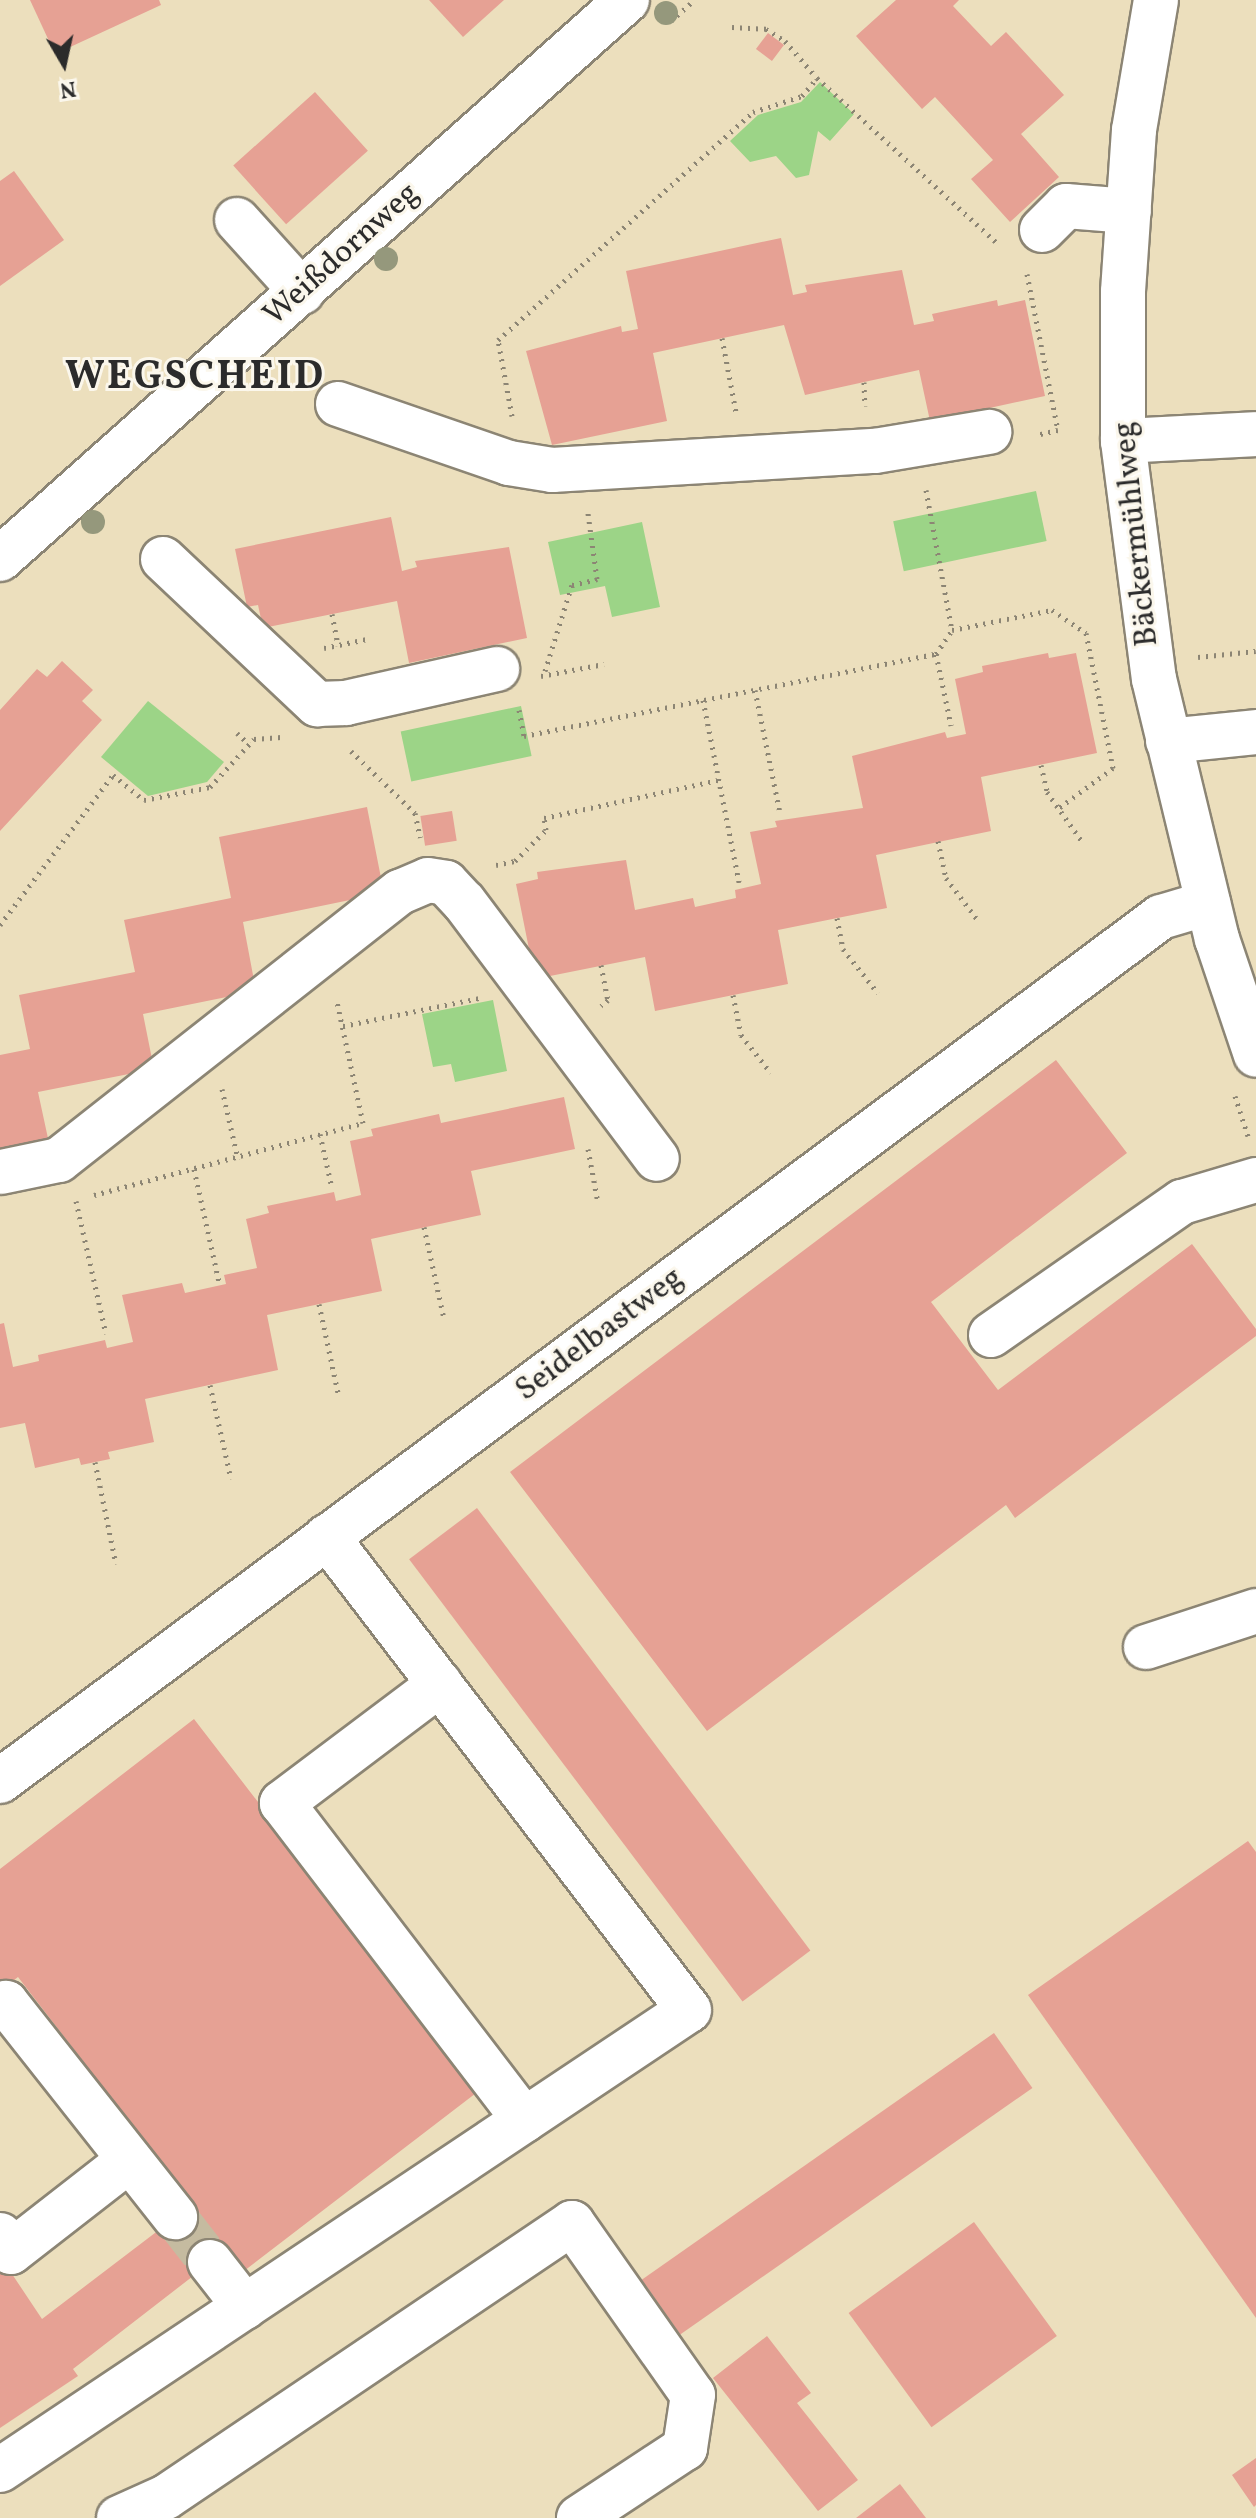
<!DOCTYPE html>
<html>
<head>
<meta charset="utf-8">
<style>
  body { margin:0 }
  #map { position:relative; width:1256px; height:2518px; overflow:hidden; background:#ecdfbd; font-family:Vollkorn,serif }
  div>[style] { position:absolute }
  .green>* { inset:0; background:#9cd487; transform-origin:0 0 }
  .building>* { inset:0; background:#e6a194; transform-origin:0 0 }
  .minor-tunnel>* { height:44px; margin-top:-22px; transform-origin:0; background:repeating-linear-gradient(90deg,#c5bba0 0 44px,transparent 0 66px) }
  .path>* { height:5px; margin-top:-2.5px; transform-origin:0; background:repeating-linear-gradient(90deg,#8c8574 0 2px,transparent 0 8px) }
  .roads { filter:drop-shadow(2px 0 #8c8574) drop-shadow(-2px 0 #8c8574) drop-shadow(0 2px #8c8574) drop-shadow(0 -2px #8c8574) }
  .minor>* { height:44px; margin:-22px; padding:0 22px; transform-origin:22px; border-radius:22px; background:#fff }
  .trees>* { width:24px; height:24px; margin:-12px; border-radius:50%; background:#95987c }
  span { translate:-50% -50%; white-space:nowrap; text-align:center; line-height:1.15; -webkit-text-stroke:6px #fbf7ec; paint-order:stroke }
  .street-label { font-size:32px; color:#2b2b2b }
  .district-label { font-size:40px; color:#2b2b2b; font-weight:700; letter-spacing:2px }
  .north { position:absolute; left:24px; top:24px; width:80px; height:80px; -webkit-text-stroke:6px #fbf7ec; paint-order:stroke; rotate:171deg; font-size:22px; font-weight:700; line-height:32px; text-align:center; color:#2b2b2b }
  .north::after { content:''; display:block; margin:auto; width:28px; height:36px; background:#2b2b2b; clip-path:polygon(50% 0,100% 100%,50% 72%,0 100%) }
</style>
</head>
<body>
<div id="map">
  <div class="green">
    <i style="clip-path:polygon(820px 82px,854px 114px,830px 141px,818px 131px,809px 175px,796px 178px,776px 156px,750px 162px,730px 141px,758px 115px,801px 102px)"></i>
    <i style="left:1036px;top:491px;width:51px;height:146px;rotate:78deg"></i>
    <i style="clip-path:polygon(642px 522px,660px 607px,612px 617px,605px 586px,560px 595px,548px 542px)"></i>
    <i style="clip-path:polygon(148px 701px,224px 762px,207px 782px,148px 796px,101px 757px)"></i>
    <i style="left:521px;top:706px;width:51px;height:123px;rotate:78deg"></i>
    <i style="clip-path:polygon(493px 1000px,507px 1071px,455px 1082px,451px 1064px,433px 1067px,422px 1014px)"></i>
  </div>
  <div class="building">
    <i style="clip-path:polygon(30px 0,159px 0,161px 5px,55px 54px)"></i>
    <i style="clip-path:polygon(429px 0,504px 0,463px 37px)"></i>
    <i style="clip-path:polygon(896px 0,959px 0,953px 6px,991px 46px,1006px 32px,1064px 95px,1021px 134px,1059px 177px,1010px 222px,971px 179px,993px 160px,935px 97px,922px 109px,856px 36px)"></i>
    <i style="left:768px;top:33px;width:20px;height:20px;rotate:37deg"></i>
    <i style="left:315px;top:92px;width:79px;height:110px;rotate:48deg"></i>
    <i style="clip-path:polygon(14px 171px,64px 240px,0 286px,0 181px)"></i>
    <i style="clip-path:polygon(781px 238px,793px 295px,807px 292px,805px 285px,902px 270px,914px 325px,934px 321px,932px 314px,997px 300px,998px 306px,1025px 300px,1045px 396px,930px 421px,919px 370px,805px 395px,784px 325px,653px 353px,667px 421px,552px 445px,526px 351px,621px 326px,622px 332px,638px 329px,626px 271px)"></i>
    <i style="clip-path:polygon(391px 517px,402px 571px,417px 567px,415px 561px,509px 547px,527px 638px,409px 663px,397px 601px,263px 628px,258px 605px,247px 607px,235px 549px)"></i>
    <i style="clip-path:polygon(1048px 653px,1049px 658px,1076px 653px,1097px 753px,981px 777px,991px 831px,876px 855px,887px 908px,778px 930px,788px 984px,655px 1011px,645px 957px,535px 979px,516px 884px,538px 879px,537px 872px,626px 860px,635px 910px,693px 898px,695px 907px,736px 898px,735px 890px,761px 884px,750px 832px,777px 827px,775px 821px,863px 808px,852px 756px,945px 732px,947px 738px,966px 734px,955px 679px,983px 672px,982px 666px)"></i>
    <i style="clip-path:polygon(62px 661px,93px 690px,82px 701px,102px 720px,0 831px,0 710px,37px 669px,47px 677px)"></i>
    <i style="clip-path:polygon(367px 807px,384px 893px,243px 922px,256px 991px,143px 1014px,154px 1069px,38px 1092px,49px 1143px,0 1153px,0 1055px,30px 1049px,19px 995px,135px 972px,124px 920px,231px 898px,219px 837px)"></i>
    <i style="left:452px;top:811px;width:30px;height:32px;rotate:81deg"></i>
    <i style="clip-path:polygon(1056px 1060px,1127px 1153px,931px 1302px,998px 1390px,1192px 1244px,1256px 1329px,1256px 1336px,1015px 1518px,1006px 1505px,707px 1731px,510px 1472px)"></i>
    <i style="clip-path:polygon(564px 1097px,575px 1149px,471px 1171px,481px 1215px,371px 1239px,382px 1291px,267px 1315px,278px 1370px,145px 1399px,154px 1442px,108px 1452px,110px 1459px,81px 1465px,79px 1458px,35px 1468px,25px 1423px,0 1428px,0 1324px,4px 1323px,13px 1367px,39px 1361px,38px 1355px,105px 1340px,107px 1348px,133px 1342px,122px 1295px,182px 1283px,185px 1293px,226px 1284px,224px 1275px,257px 1268px,246px 1219px,269px 1213px,267px 1206px,334px 1192px,336px 1201px,361px 1195px,350px 1141px,373px 1136px,371px 1129px,439px 1114px,441px 1123px)"></i>
    <i style="left:477px;top:1508px;width:554px;height:85px;rotate:53deg"></i>
    <i style="clip-path:polygon(194px 1719px,480px 2090px,244px 2271px,228px 2249px,73px 2369px,78px 2376px,0 2428px,0 2256px,42px 2319px,193px 2204px,18px 1977px,0 1991px,0 1869px)"></i>
    <i style="clip-path:polygon(1248px 1841px,1256px 1852px,1256px 2318px,1028px 1995px)"></i>
    <i style="left:994px;top:2033px;width:67px;height:430px;rotate:55deg"></i>
    <i style="left:974px;top:2222px;width:141px;height:155px;rotate:54deg"></i>
    <i style="clip-path:polygon(767px 2336px,811px 2393px,797px 2403px,858px 2480px,818px 2511px,713px 2378px)"></i>
    <i style="clip-path:polygon(1256px 2458px,1256px 2505px,1254px 2507px,1232px 2475px)"></i>
    <i style="clip-path:polygon(900px 2484px,926px 2518px,856px 2518px)"></i>
  </div>
  <div class="minor-tunnel">
    <i style="left:175px;top:2217px;width:57px;rotate:52.1deg"></i>
  </div>
  <div class="path">
    <i style="left:671px;top:21px;width:31px;rotate:-42deg"></i>
    <i style="left:732px;top:27px;width:34px;rotate:3deg"></i>
    <i style="left:766px;top:29px;width:22px;rotate:32deg"></i>
    <i style="left:785px;top:41px;width:49px;rotate:49.1deg"></i>
    <i style="left:817px;top:78px;width:243px;rotate:42.5deg"></i>
    <i style="left:1027px;top:274px;width:159px;rotate:78.8deg"></i>
    <i style="left:1058px;top:430px;width:23px;rotate:167deg"></i>
    <i style="left:722px;top:338px;width:75px;rotate:79.3deg"></i>
    <i style="left:864px;top:382px;width:24px;rotate:88deg"></i>
    <i style="left:512px;top:416px;width:77px;rotate:-100.4deg"></i>
    <i style="left:498px;top:340px;width:342px;rotate:-41.8deg"></i>
    <i style="left:753px;top:112px;width:52px;rotate:-18.1deg"></i>
    <i style="left:802px;top:96px;width:23px;rotate:-50deg"></i>
    <i style="left:926px;top:490px;width:142px;rotate:79.5deg"></i>
    <i style="left:952px;top:630px;width:102px;rotate:-11.3deg"></i>
    <i style="left:1052px;top:610px;width:41px;rotate:34.1deg"></i>
    <i style="left:1086px;top:633px;width:138px;rotate:78.7deg"></i>
    <i style="left:1113px;top:768px;width:67px;rotate:143.5deg"></i>
    <i style="left:332px;top:614px;width:32px;rotate:79deg"></i>
    <i style="left:324px;top:648px;width:44px;rotate:-11.8deg"></i>
    <i style="left:936px;top:654px;width:73px;rotate:78.1deg"></i>
    <i style="left:1198px;top:657px;width:58px;rotate:-5.9deg"></i>
    <i style="left:545px;top:671px;width:90px;rotate:-72.6deg"></i>
    <i style="left:572px;top:585px;width:26px;rotate:-13deg"></i>
    <i style="left:597px;top:579px;width:67px;rotate:-97.8deg"></i>
    <i style="left:541px;top:676px;width:64px;rotate:-10.8deg"></i>
    <i style="left:755px;top:690px;width:126px;rotate:78.5deg"></i>
    <i style="left:703px;top:700px;width:186px;rotate:78.8deg"></i>
    <i style="left:519px;top:710px;width:26px;rotate:79deg"></i>
    <i style="left:524px;top:736px;width:420px;rotate:-11.3deg"></i>
    <i style="left:936px;top:654px;width:29px;rotate:-56deg"></i>
    <i style="left:237px;top:733px;width:16px;rotate:43deg"></i>
    <i style="left:351px;top:751px;width:89px;rotate:44.1deg"></i>
    <i style="left:415px;top:813px;width:25px;rotate:78deg"></i>
    <i style="left:1041px;top:765px;width:28px;rotate:77deg"></i>
    <i style="left:1047px;top:792px;width:59px;rotate:54.7deg"></i>
    <i style="left:938px;top:841px;width:38px;rotate:78deg"></i>
    <i style="left:946px;top:878px;width:51px;rotate:52.9deg"></i>
    <i style="left:496px;top:865px;width:19px;rotate:-12deg"></i>
    <i style="left:515px;top:861px;width:44px;rotate:-45deg"></i>
    <i style="left:546px;top:830px;width:12px;rotate:-99deg"></i>
    <i style="left:544px;top:818px;width:179px;rotate:-12.3deg"></i>
    <i style="left:837px;top:918px;width:32px;rotate:79deg"></i>
    <i style="left:843px;top:949px;width:56px;rotate:51.5deg"></i>
    <i style="left:0;top:925px;width:188px;rotate:-53deg"></i>
    <i style="left:113px;top:775px;width:40px;rotate:39deg"></i>
    <i style="left:144px;top:800px;width:67px;rotate:-11.1deg"></i>
    <i style="left:210px;top:787px;width:65px;rotate:-47.5deg"></i>
    <i style="left:254px;top:739px;width:31px;rotate:-4deg"></i>
    <i style="left:601px;top:965px;width:36px;rotate:79deg"></i>
    <i style="left:608px;top:1000px;width:9px;rotate:139deg"></i>
    <i style="left:733px;top:995px;width:41px;rotate:78.7deg"></i>
    <i style="left:741px;top:1035px;width:48px;rotate:51.7deg"></i>
    <i style="left:343px;top:1026px;width:140px;rotate:-11.6deg"></i>
    <i style="left:222px;top:1089px;width:72px;rotate:77.1deg"></i>
    <i style="left:1235px;top:1096px;width:42px;rotate:72deg"></i>
    <i style="left:320px;top:1134px;width:55px;rotate:77.5deg"></i>
    <i style="left:588px;top:1149px;width:55px;rotate:79.5deg"></i>
    <i style="left:194px;top:1169px;width:116px;rotate:77.5deg"></i>
    <i style="left:94px;top:1195px;width:278px;rotate:-15deg"></i>
    <i style="left:363px;top:1123px;width:124px;rotate:-102.1deg"></i>
    <i style="left:76px;top:1201px;width:136px;rotate:77.3deg"></i>
    <i style="left:424px;top:1227px;width:94px;rotate:77.7deg"></i>
    <i style="left:319px;top:1304px;width:95px;rotate:77.9deg"></i>
    <i style="left:210px;top:1385px;width:96px;rotate:77.4deg"></i>
    <i style="left:95px;top:1462px;width:104px;rotate:78.4deg"></i>
  </div>
  <div class="roads">
    <div class="minor">
      <i style="left:1156px;top:0;width:132px;rotate:99.6deg"></i>
      <i style="left:1134px;top:130px;width:162px;rotate:93.9deg"></i>
      <i style="left:1123px;top:292px;width:149px;rotate:90deg"></i>
      <i style="left:1123px;top:441px;width:240px;rotate:82.6deg"></i>
      <i style="left:1154px;top:679px;width:268px;rotate:76.4deg"></i>
      <i style="left:1217px;top:939px;width:122px;rotate:71.4deg"></i>
      <i style="left:237px;top:220px;width:97px;rotate:47.9deg"></i>
      <i style="left:1042px;top:230px;width:34px;rotate:-45deg"></i>
      <i style="left:1066px;top:206px;width:63px;rotate:4.5deg"></i>
      <i style="left:338px;top:404px;width:181px;rotate:19deg"></i>
      <i style="left:509px;top:463px;width:44px;rotate:9.2deg"></i>
      <i style="left:552px;top:470px;width:324px;rotate:-3.4deg"></i>
      <i style="left:875px;top:451px;width:116px;rotate:-9.5deg"></i>
      <i style="left:1123px;top:441px;width:133px;rotate:-3deg"></i>
      <i style="left:0;top:559px;width:840px;rotate:-41.72deg"></i>
      <i style="left:163px;top:559px;width:212px;rotate:43.3deg"></i>
      <i style="left:317px;top:704px;width:29px;rotate:-2deg"></i>
      <i style="left:346px;top:703px;width:155px;rotate:-12.7deg"></i>
      <i style="left:1168px;top:741px;width:88px;rotate:-5.8deg"></i>
      <i style="left:1px;top:1172px;width:59px;rotate:-11.7deg"></i>
      <i style="left:59px;top:1160px;width:434px;rotate:-38.2deg"></i>
      <i style="left:400px;top:892px;width:30px;rotate:-23deg"></i>
      <i style="left:428px;top:880px;width:18px;rotate:9deg"></i>
      <i style="left:446px;top:883px;width:26px;rotate:47deg"></i>
      <i style="left:464px;top:902px;width:321px;rotate:53.1deg"></i>
      <i style="left:991px;top:1335px;width:233px;rotate:-34.9deg"></i>
      <i style="left:1182px;top:1202px;width:77px;rotate:-16.6deg"></i>
      <i style="left:1146px;top:1647px;width:116px;rotate:-18.1deg"></i>
      <i style="left:440px;top:1684px;width:198px;rotate:143deg"></i>
      <i style="left:282px;top:1803px;width:399px;rotate:52.6deg"></i>
      <i style="left:0;top:1781px;width:1447px;rotate:-36.66deg"></i>
      <i style="left:1161px;top:917px;width:49px;rotate:-16.6deg"></i>
      <i style="left:0;top:2008px;width:8px;rotate:-40deg"></i>
      <i style="left:6px;top:2003px;width:273px;rotate:51.7deg"></i>
      <i style="left:0;top:2235px;width:20px;rotate:57deg"></i>
      <i style="left:11px;top:2252px;width:150px;rotate:-37.9deg"></i>
      <i style="left:210px;top:2262px;width:57px;rotate:52.1deg"></i>
      <i style="left:0;top:2470px;width:828px;rotate:-33.73deg"></i>
      <i style="left:689px;top:2010px;width:596px;rotate:-127.43deg"></i>
      <i style="left:119px;top:2518px;width:51px;rotate:-24.1deg"></i>
      <i style="left:166px;top:2497px;width:490px;rotate:-34deg"></i>
      <i style="left:572px;top:2223px;width:210px;rotate:54.9deg"></i>
      <i style="left:693px;top:2395px;width:54px;rotate:98.6deg"></i>
      <i style="left:685px;top:2448px;width:127px;rotate:146.6deg"></i>
    </div>
  </div>
  <div class="trees">
    <i style="left:666px;top:13px"></i>
    <i style="left:386px;top:259px"></i>
    <i style="left:93px;top:522px"></i>
  </div>
  <div class="street-label">
    <span style="left:342px;top:255px;rotate:-42deg">Weißdornweg</span>
    <span style="left:1137px;top:534px;rotate:-96deg">Bäckermühlweg</span>
    <span style="left:600px;top:1335px;rotate:-37deg">Seidelbastweg</span>
  </div>
  <div class="district-label">
    <span style="left:195px;top:378px">WEGSCHEID</span>
  </div>
  <div class="north">N</div>
</div>
</body>
</html>
